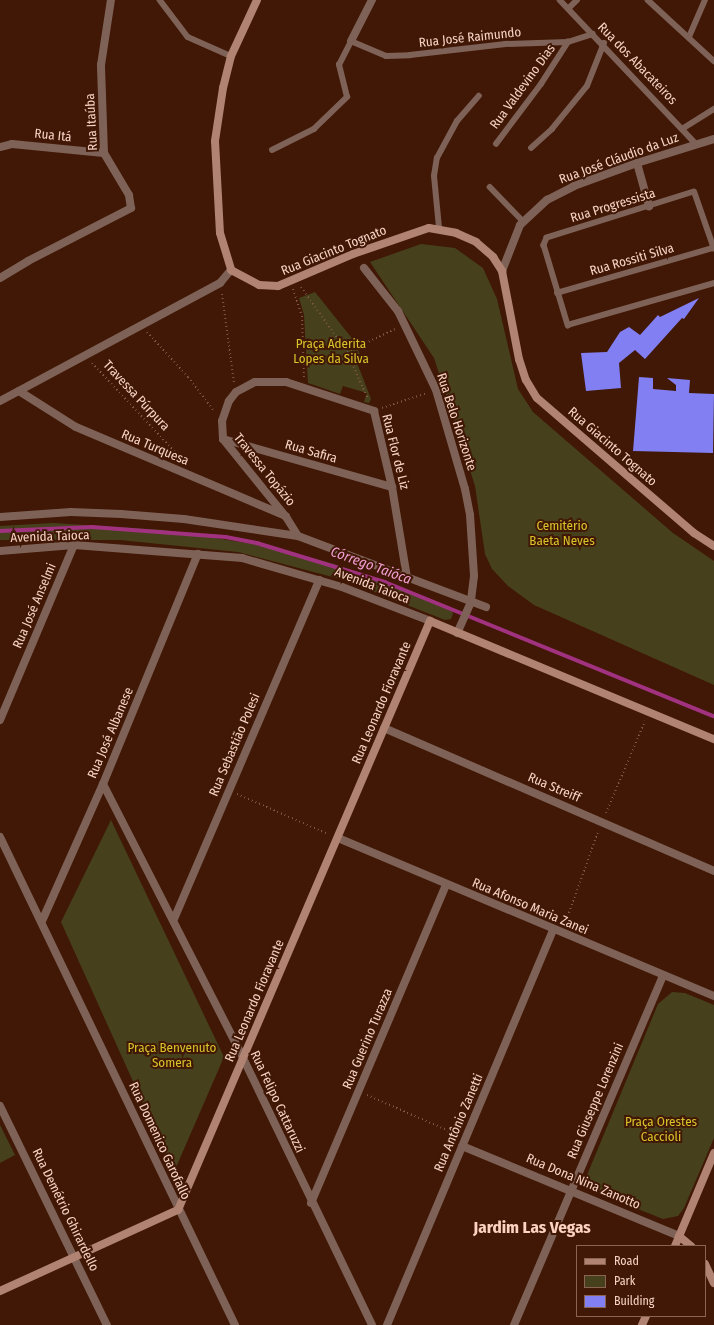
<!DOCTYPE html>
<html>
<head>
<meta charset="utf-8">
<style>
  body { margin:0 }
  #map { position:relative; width:714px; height:1325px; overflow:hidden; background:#411705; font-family:"Fira Sans Condensed",sans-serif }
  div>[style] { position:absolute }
  .green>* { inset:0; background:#46411c }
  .stream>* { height:3.5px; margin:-1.75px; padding:0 1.75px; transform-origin:1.75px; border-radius:1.75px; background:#a13280 }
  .building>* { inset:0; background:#827ff3 }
  .path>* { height:2px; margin-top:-1px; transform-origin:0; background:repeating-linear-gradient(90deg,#7e5645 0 1px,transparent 0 4px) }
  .lane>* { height:5.5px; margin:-2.75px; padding:0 2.75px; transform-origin:2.75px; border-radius:2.75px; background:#7e6257 }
  .street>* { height:8px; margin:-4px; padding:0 4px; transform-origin:4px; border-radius:4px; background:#7e6257 }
  .secondary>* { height:8px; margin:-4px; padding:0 4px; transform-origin:4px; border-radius:4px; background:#b08372 }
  span { translate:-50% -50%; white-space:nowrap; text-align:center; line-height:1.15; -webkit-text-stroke:4px #411705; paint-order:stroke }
  .street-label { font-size:13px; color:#f8d4c6 }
  .park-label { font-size:13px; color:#d7c52c }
  .water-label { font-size:14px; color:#f49fd4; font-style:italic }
  .district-label { font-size:17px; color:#fcd2c1; font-weight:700 }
  .legend { position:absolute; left:576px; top:1245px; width:130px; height:72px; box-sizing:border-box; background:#411705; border:1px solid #8a6352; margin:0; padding:5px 7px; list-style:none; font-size:12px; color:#f8d4c6 }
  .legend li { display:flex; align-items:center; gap:8px; height:20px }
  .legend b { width:20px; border:1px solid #8a6352 }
</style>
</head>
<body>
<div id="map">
  <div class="green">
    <i style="clip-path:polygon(421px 244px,455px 248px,483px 268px,497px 299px,518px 389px,533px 412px,673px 533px,714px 561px,714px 685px,534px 605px,508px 586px,492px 569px,485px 554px,475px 486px,434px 358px,370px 262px)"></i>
    <i style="clip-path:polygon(315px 292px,355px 342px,361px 357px,356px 360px,371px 399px,369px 403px,364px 402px,367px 393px,343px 386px,340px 394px,308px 383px,304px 315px,299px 298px)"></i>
    <i style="clip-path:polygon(53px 523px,164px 530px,266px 546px,334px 564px,401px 588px,452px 610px,453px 614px,451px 619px,445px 620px,344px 580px,238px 552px,120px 540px,0 540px,0 526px)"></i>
    <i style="clip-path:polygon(111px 820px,224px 1057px,174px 1172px,61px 922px)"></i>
    <i style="clip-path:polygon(672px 992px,685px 993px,714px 1005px,714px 1138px,684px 1208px,678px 1216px,663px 1219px,598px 1193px,589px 1185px,587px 1175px,658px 1004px)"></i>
    <i style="clip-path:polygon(0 1125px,15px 1155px,0 1163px)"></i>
  </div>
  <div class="stream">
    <i style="left:0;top:531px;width:92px;rotate:-2.5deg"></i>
    <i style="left:92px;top:527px;width:134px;rotate:4.3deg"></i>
    <i style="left:226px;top:537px;width:32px;rotate:11deg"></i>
    <i style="left:257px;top:543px;width:134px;rotate:16.9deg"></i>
    <i style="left:385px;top:582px;width:355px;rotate:22.2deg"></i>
  </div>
  <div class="building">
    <i style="clip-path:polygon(699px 298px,684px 319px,682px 318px,645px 359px,635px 350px,619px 363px,621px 388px,586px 391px,581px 353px,607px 352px,620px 332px,629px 327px,640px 335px,658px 315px,660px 317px)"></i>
    <i style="clip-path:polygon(639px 377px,653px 378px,653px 389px,676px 391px,676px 385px,667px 378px,690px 380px,689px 393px,714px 394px,713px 453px,633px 451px)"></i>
  </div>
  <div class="path">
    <i style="left:301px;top:287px;width:80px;rotate:54.7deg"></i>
    <i style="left:347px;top:352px;width:51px;rotate:65.9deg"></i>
    <i style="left:293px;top:289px;width:28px;rotate:72deg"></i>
    <i style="left:302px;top:316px;width:62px;rotate:88.2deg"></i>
    <i style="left:222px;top:294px;width:90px;rotate:82.3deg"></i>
    <i style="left:147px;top:332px;width:61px;rotate:47.7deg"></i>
    <i style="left:188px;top:377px;width:43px;rotate:52.6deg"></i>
    <i style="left:347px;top:352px;width:53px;rotate:-25.6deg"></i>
    <i style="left:92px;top:363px;width:122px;rotate:47deg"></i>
    <i style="left:175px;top:452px;width:8px;rotate:67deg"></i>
    <i style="left:382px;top:408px;width:47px;rotate:-18.4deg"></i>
    <i style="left:237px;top:794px;width:99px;rotate:23.7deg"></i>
    <i style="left:606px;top:813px;width:100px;rotate:-67deg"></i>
    <i style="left:565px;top:924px;width:98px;rotate:-70.3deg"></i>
    <i style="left:367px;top:1095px;width:97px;rotate:23.7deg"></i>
  </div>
  <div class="lane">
    <i style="left:160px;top:0;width:46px;rotate:52.9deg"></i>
    <i style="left:188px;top:37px;width:47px;rotate:23.8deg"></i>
    <i style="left:560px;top:0;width:198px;rotate:46.6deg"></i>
    <i style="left:648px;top:0;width:90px;rotate:42.7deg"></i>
    <i style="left:569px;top:8px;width:11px;rotate:-45deg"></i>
    <i style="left:689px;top:37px;width:40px;rotate:-66.6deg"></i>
    <i style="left:682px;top:129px;width:38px;rotate:-32deg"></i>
    <i style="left:496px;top:144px;width:75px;rotate:-53.1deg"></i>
    <i style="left:541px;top:84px;width:50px;rotate:-57.3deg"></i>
    <i style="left:531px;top:148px;width:28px;rotate:-42deg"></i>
    <i style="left:552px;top:129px;width:55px;rotate:-50.9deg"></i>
    <i style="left:587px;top:86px;width:46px;rotate:-68.4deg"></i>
    <i style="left:272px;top:150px;width:47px;rotate:-26.6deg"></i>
    <i style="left:314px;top:129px;width:46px;rotate:-44.1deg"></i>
    <i style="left:347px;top:97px;width:33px;rotate:-104deg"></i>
    <i style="left:339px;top:65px;width:27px;rotate:-63deg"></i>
    <i style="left:351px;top:41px;width:38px;rotate:23deg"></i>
    <i style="left:386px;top:56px;width:24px;rotate:-2deg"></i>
    <i style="left:410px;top:55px;width:96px;rotate:-6.6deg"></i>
    <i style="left:505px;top:44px;width:63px;rotate:-1.8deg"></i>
    <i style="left:568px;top:42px;width:26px;rotate:-18deg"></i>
    <i style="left:490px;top:187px;width:47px;rotate:45.9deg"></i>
    <i style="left:439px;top:228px;width:52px;rotate:-95.5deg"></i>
    <i style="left:434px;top:176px;width:18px;rotate:-81deg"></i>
    <i style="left:437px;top:158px;width:42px;rotate:-61.6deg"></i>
    <i style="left:457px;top:121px;width:33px;rotate:-49deg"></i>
    <i style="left:714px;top:249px;width:60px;rotate:-109.3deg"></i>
    <i style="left:694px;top:192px;width:154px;rotate:162.6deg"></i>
    <i style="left:547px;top:238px;width:8px;rotate:113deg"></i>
    <i style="left:544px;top:245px;width:84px;rotate:73.3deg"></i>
    <i style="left:568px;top:325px;width:152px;rotate:-16deg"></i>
    <i style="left:557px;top:293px;width:162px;rotate:-16.1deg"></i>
  </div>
  <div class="street">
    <i style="left:351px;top:41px;width:46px;rotate:-62.9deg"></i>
    <i style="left:0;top:147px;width:12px;rotate:-14deg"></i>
    <i style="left:12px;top:144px;width:92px;rotate:5.6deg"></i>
    <i style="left:637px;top:163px;width:45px;rotate:74.4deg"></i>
    <i style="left:364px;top:268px;width:55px;rotate:51.7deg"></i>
    <i style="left:398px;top:311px;width:88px;rotate:64.3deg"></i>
    <i style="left:436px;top:390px;width:103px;rotate:73.7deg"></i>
    <i style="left:465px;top:489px;width:26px;rotate:79deg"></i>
    <i style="left:470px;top:515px;width:61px;rotate:86.2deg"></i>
    <i style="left:474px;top:576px;width:26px;rotate:97deg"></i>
    <i style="left:471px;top:602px;width:34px;rotate:114deg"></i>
    <i style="left:502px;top:271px;width:49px;rotate:-68.6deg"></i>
    <i style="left:520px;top:225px;width:37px;rotate:-43deg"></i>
    <i style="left:547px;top:200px;width:30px;rotate:-27deg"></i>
    <i style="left:574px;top:186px;width:67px;rotate:-20.1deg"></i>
    <i style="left:637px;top:163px;width:81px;rotate:-17.3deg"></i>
    <i style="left:0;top:278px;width:33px;rotate:-31deg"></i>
    <i style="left:28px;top:261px;width:116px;rotate:-27.2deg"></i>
    <i style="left:131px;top:208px;width:13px;rotate:-99deg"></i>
    <i style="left:129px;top:195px;width:49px;rotate:-120.8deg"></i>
    <i style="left:104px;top:153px;width:88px;rotate:-92deg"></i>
    <i style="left:101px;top:65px;width:66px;rotate:-81.3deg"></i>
    <i style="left:19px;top:391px;width:67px;rotate:32.3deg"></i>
    <i style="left:76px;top:427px;width:228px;rotate:23deg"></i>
    <i style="left:0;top:401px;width:250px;rotate:-28.2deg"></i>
    <i style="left:220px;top:283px;width:17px;rotate:-50deg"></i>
    <i style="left:223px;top:439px;width:176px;rotate:15.9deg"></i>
    <i style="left:0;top:517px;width:71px;rotate:-4deg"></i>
    <i style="left:71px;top:512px;width:50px;rotate:2.3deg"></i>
    <i style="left:121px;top:514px;width:63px;rotate:4.5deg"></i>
    <i style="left:184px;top:519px;width:115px;rotate:8.5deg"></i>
    <i style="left:298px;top:536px;width:201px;rotate:20.7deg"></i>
    <i style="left:298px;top:536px;width:22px;rotate:-122deg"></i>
    <i style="left:286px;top:517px;width:100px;rotate:-128.9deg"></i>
    <i style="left:223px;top:439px;width:18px;rotate:-93deg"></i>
    <i style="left:222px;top:421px;width:21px;rotate:-71deg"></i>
    <i style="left:229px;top:401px;width:11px;rotate:-52deg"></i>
    <i style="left:236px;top:392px;width:21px;rotate:-28deg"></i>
    <i style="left:255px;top:382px;width:31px"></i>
    <i style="left:286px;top:382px;width:93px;rotate:18.2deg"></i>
    <i style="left:374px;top:411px;width:78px;rotate:76.7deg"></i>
    <i style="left:392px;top:487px;width:92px;rotate:80.6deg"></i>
    <i style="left:0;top:551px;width:74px;rotate:-4.6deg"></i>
    <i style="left:74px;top:545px;width:169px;rotate:4.4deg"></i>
    <i style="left:242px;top:558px;width:104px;rotate:16.2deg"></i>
    <i style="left:342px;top:587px;width:94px;rotate:21.1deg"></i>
    <i style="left:0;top:720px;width:190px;rotate:-67.1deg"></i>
    <i style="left:384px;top:728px;width:360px;rotate:23.4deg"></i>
    <i style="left:103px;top:784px;width:308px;rotate:62.9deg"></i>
    <i style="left:243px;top:1058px;width:297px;rotate:64.2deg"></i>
    <i style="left:0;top:837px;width:542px;rotate:64.29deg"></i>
    <i style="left:338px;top:838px;width:408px;rotate:22.8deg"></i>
    <i style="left:174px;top:919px;width:369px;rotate:-66.8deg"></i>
    <i style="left:42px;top:921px;width:150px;rotate:-66deg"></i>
    <i style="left:103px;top:784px;width:249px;rotate:-67.6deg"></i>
    <i style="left:0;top:1106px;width:244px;rotate:64deg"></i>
    <i style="left:462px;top:1146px;width:235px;rotate:22.5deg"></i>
    <i style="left:311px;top:1203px;width:345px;rotate:-67deg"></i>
    <i style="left:387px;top:1325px;width:428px;rotate:-67.2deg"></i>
    <i style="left:514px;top:1325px;width:380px;rotate:-66.9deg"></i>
  </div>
  <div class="secondary">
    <i style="left:257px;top:0;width:62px;rotate:114.9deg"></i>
    <i style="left:231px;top:56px;width:33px;rotate:104deg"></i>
    <i style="left:223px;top:88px;width:54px;rotate:98.6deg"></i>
    <i style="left:215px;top:141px;width:92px;rotate:86.9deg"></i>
    <i style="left:220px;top:233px;width:39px;rotate:73deg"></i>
    <i style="left:231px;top:270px;width:32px;rotate:28deg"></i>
    <i style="left:259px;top:285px;width:19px;rotate:3deg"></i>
    <i style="left:278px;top:286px;width:82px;rotate:-23.1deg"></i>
    <i style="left:353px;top:254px;width:80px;rotate:-18.9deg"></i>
    <i style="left:429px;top:228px;width:27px;rotate:10deg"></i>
    <i style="left:456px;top:233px;width:22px;rotate:24deg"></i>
    <i style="left:476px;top:242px;width:23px;rotate:41deg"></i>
    <i style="left:493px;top:257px;width:17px;rotate:57deg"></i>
    <i style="left:502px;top:271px;width:90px;rotate:79.1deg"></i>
    <i style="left:519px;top:359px;width:22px;rotate:72deg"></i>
    <i style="left:526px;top:380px;width:21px;rotate:59deg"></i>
    <i style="left:537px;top:398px;width:207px;rotate:40.7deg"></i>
    <i style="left:694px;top:533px;width:24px;rotate:33deg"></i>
    <i style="left:679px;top:1236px;width:16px;rotate:40deg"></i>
    <i style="left:675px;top:1246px;width:101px;rotate:-67.2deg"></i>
    <i style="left:705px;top:1264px;width:21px;rotate:65deg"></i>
    <i style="left:0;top:1291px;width:196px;rotate:-24.5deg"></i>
    <i style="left:178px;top:1210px;width:641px;rotate:-66.84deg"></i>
    <i style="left:430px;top:621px;width:308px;rotate:22.6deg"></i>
    <i style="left:642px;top:1325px;width:10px;rotate:-66deg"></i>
  </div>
  <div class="street-label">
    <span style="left:470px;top:38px;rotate:-6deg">Rua José Raimundo</span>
    <span style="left:637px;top:64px;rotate:46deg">Rua dos Abacateiros</span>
    <span style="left:523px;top:87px;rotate:-54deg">Rua Valdevino Dias</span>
    <span style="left:92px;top:122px;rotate:-93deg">Rua Itaúba</span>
    <span style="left:53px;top:136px;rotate:6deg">Rua Itá</span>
    <span style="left:619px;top:159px;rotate:-20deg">Rua José Cláudio da Luz</span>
    <span style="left:613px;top:206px;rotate:-17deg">Rua Progressista</span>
    <span style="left:334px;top:251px;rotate:-22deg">Rua Giacinto Tognato</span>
    <span style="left:632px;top:260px;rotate:-16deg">Rua Rossiti Silva</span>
    <span style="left:136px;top:396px;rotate:47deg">Travessa Púrpura</span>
    <span style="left:456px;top:422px;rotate:72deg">Rua Belo Horizonte</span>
    <span style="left:612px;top:447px;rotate:41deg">Rua Giacinto Tognato</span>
    <span style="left:155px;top:448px;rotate:23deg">Rua Turquesa</span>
    <span style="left:311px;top:452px;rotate:16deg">Rua Safira</span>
    <span style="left:395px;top:452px;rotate:76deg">Rua Flor de Liz</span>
    <span style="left:264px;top:470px;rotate:51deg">Travessa Topázio</span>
    <span style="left:50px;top:537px;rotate:-2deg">Avenida Taioca</span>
    <span style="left:372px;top:586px;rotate:21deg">Avenida Taioca</span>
    <span style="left:35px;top:606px;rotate:-67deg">Rua José Anselmi</span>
    <span style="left:382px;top:703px;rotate:-67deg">Rua Leonardo Fioravante</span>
    <span style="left:111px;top:733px;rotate:-67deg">Rua José Albanese</span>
    <span style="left:235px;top:745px;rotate:-67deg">Rua Sebastião Polesi</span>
    <span style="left:554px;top:788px;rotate:23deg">Rua Streiff</span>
    <span style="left:530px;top:907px;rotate:23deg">Rua Afonso Maria Zanei</span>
    <span style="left:255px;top:1001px;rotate:-67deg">Rua Leonardo Fioravante</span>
    <span style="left:368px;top:1039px;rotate:-67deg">Rua Guerino Turazza</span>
    <span style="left:596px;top:1101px;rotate:-67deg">Rua Giuseppe Lorenzini</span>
    <span style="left:277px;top:1102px;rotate:65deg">Rua Felipo Cattaruzzi</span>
    <span style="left:459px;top:1123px;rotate:-67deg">Rua Antônio Zanetti</span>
    <span style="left:159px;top:1141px;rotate:65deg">Rua Domenico Garofallo</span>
    <span style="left:583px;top:1182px;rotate:23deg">Rua Dona Nina Zanotto</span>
    <span style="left:65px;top:1210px;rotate:64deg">Rua Demétrio Ghirardello</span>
  </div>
  <div class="park-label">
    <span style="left:331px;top:352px">Praça Aderita<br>Lopes da Silva</span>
    <span style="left:562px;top:534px">Cemitério<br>Baeta Neves</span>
    <span style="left:172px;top:1056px">Praça Benvenuto<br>Somera</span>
    <span style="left:661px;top:1130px">Praça Orestes<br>Caccioli</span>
  </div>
  <div class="water-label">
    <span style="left:371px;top:566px;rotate:20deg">Córrego Taióca</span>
  </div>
  <div class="district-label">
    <span style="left:532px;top:1228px">Jardim Las Vegas</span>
  </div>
  <ul class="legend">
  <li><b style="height:5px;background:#b08372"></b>Road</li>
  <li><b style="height:11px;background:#46411c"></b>Park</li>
  <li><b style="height:11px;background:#827ff3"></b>Building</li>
  </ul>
</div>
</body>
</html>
